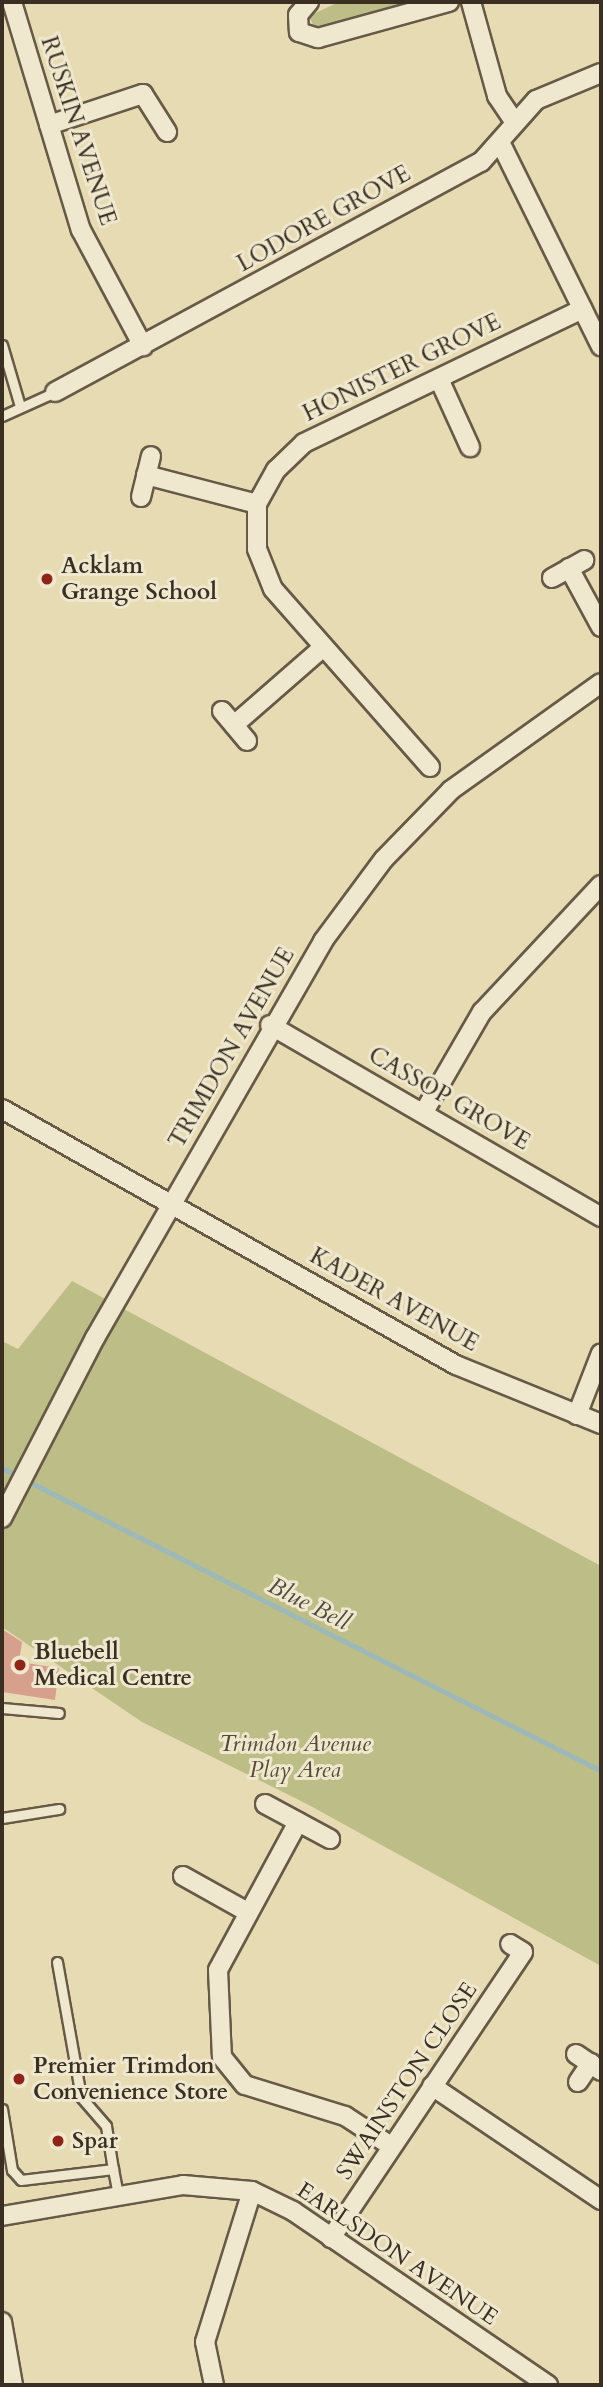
<!DOCTYPE html>
<html>
<head>
<meta charset="utf-8">
<style>
  body { margin:0 }
  #map { position:relative; width:603px; height:2387px; overflow:hidden; background:#e6dbb3; font-family:Cardo,serif }
  div>[style] { position:absolute }
  .green>* { inset:0; background:#bdbd87 }
  .stream>* { height:5px; margin:-2.5px; padding:0 2.5px; transform-origin:2.5px; border-radius:2.5px; background:#9cb8b8 }
  .building>* { inset:0; background:#d7a08c }
  .roads { filter:drop-shadow(2px 0 #665a47) drop-shadow(-2px 0 #665a47) drop-shadow(0 2px #665a47) drop-shadow(0 -2px #665a47) }
  .service>* { height:9px; margin:-4.5px; padding:0 4.5px; transform-origin:4.5px; border-radius:4.5px; background:#efe8ce }
  .minor>* { height:18px; margin:-9px; padding:0 9px; transform-origin:9px; border-radius:9px; background:#efe8ce }
  .dots>* { width:19px; height:19px; translate:-50% -50%; box-sizing:border-box; border:4px solid #efe8ce; border-radius:50% }
  span { translate:-50% -50%; white-space:nowrap; text-align:center; line-height:1.15; -webkit-text-stroke:6px #efe8ce; paint-order:stroke }
  .street-label { font-size:23px; color:#3b2f23 }
  .poi-label { font-size:23px; color:#3b2f23; font-weight:700 }
  .left { translate:0 -50%; text-align:left }
  .park-label { font-size:23px; color:#554b37; font-style:italic }
  .water-label { font-size:24px; color:#4e4a41; font-style:italic }
  .frame { position:absolute; inset:0; border:4px solid #3b2f23; pointer-events:none }
</style>
</head>
<body>
<div id="map">
  <div class="green">
    <i style="clip-path:polygon(339px 2px,424px 2px,316px 31px,309px 16px)"></i>
    <i style="clip-path:polygon(72px 1281px,601px 1566px,601px 1966px,307px 1804px,142px 1722px,2px 1627px,2px 1341px,18px 1349px)"></i>
  </div>
  <div class="stream">
    <i style="left:2px;top:1468px;width:671px;rotate:26.83deg"></i>
  </div>
  <div class="building">
    <i style="clip-path:polygon(2px 1629px,22px 1642px,19px 1662px,59px 1668px,55px 1700px,2px 1692px)"></i>
  </div>
  <div class="roads">
    <div class="service">
      <i style="left:2px;top:345px;width:64px;rotate:73.6deg"></i>
      <i style="left:2px;top:416px;width:58px;rotate:-24.4deg"></i>
      <i style="left:2px;top:1708px;width:57px;rotate:5deg"></i>
      <i style="left:2px;top:1818px;width:58px;rotate:-9deg"></i>
      <i style="left:57px;top:1962px;width:137px;rotate:79.9deg"></i>
      <i style="left:81px;top:2097px;width:38px;rotate:49deg"></i>
      <i style="left:106px;top:2126px;width:44px;rotate:80.8deg"></i>
      <i style="left:2px;top:2109px;width:62px;rotate:80.7deg"></i>
      <i style="left:12px;top:2170px;width:13px;rotate:48deg"></i>
      <i style="left:21px;top:2180px;width:93px;rotate:-6.8deg"></i>
      <i style="left:113px;top:2169px;width:26px;rotate:79deg"></i>
    </div>
    <div class="minor">
      <i style="left:12px;top:2px;width:238px;rotate:73.2deg"></i>
      <i style="left:81px;top:230px;width:132px;rotate:61.9deg"></i>
      <i style="left:309px;top:2px;width:17px;rotate:130deg"></i>
      <i style="left:298px;top:15px;width:17px;rotate:87deg"></i>
      <i style="left:299px;top:32px;width:20px;rotate:18deg"></i>
      <i style="left:318px;top:38px;width:136px;rotate:-15.4deg"></i>
      <i style="left:471px;top:2px;width:98px;rotate:74.5deg"></i>
      <i style="left:497px;top:96px;width:32px;rotate:56deg"></i>
      <i style="left:49px;top:125px;width:99px;rotate:-18.3deg"></i>
      <i style="left:143px;top:94px;width:45px;rotate:57.7deg"></i>
      <i style="left:500px;top:142px;width:228px;rotate:63.7deg"></i>
      <i style="left:439px;top:379px;width:75px;rotate:65.5deg"></i>
      <i style="left:55px;top:392px;width:484px;rotate:-28.4deg"></i>
      <i style="left:481px;top:162px;width:83px;rotate:-48.4deg"></i>
      <i style="left:536px;top:100px;width:70px;rotate:-22.6deg"></i>
      <i style="left:146px;top:475px;width:115px;rotate:14.6deg"></i>
      <i style="left:141px;top:497px;width:42px;rotate:-76.3deg"></i>
      <i style="left:569px;top:568px;width:67px;rotate:61.5deg"></i>
      <i style="left:552px;top:578px;width:37px;rotate:-29deg"></i>
      <i style="left:222px;top:711px;width:39px;rotate:50deg"></i>
      <i style="left:234px;top:725px;width:116px;rotate:-41.1deg"></i>
      <i style="left:430px;top:767px;width:237px;rotate:-131.4deg"></i>
      <i style="left:273px;top:589px;width:43px;rotate:-111.8deg"></i>
      <i style="left:257px;top:549px;width:45px;rotate:-90deg"></i>
      <i style="left:257px;top:504px;width:39px;rotate:-61deg"></i>
      <i style="left:276px;top:470px;width:39px;rotate:-44deg"></i>
      <i style="left:304px;top:443px;width:309px;rotate:-25.7deg"></i>
      <i style="left:270px;top:1025px;width:383px;rotate:30.1deg"></i>
      <i style="left:2px;top:1109px;width:521px;rotate:29.42deg"></i>
      <i style="left:456px;top:1365px;width:157px;rotate:22.1deg"></i>
      <i style="left:424px;top:1112px;width:116px;rotate:-59.9deg"></i>
      <i style="left:482px;top:1012px;width:174px;rotate:-46.9deg"></i>
      <i style="left:577px;top:1415px;width:66px;rotate:-68.8deg"></i>
      <i style="left:2px;top:1518px;width:203px;rotate:-62.7deg"></i>
      <i style="left:95px;top:1338px;width:458px;rotate:-60.1deg"></i>
      <i style="left:323px;top:941px;width:102px;rotate:-53.4deg"></i>
      <i style="left:384px;top:859px;width:96px;rotate:-45.8deg"></i>
      <i style="left:451px;top:790px;width:184px;rotate:-35.5deg"></i>
      <i style="left:265px;top:1804px;width:74px;rotate:28.3deg"></i>
      <i style="left:298px;top:1822px;width:168px;rotate:118.4deg"></i>
      <i style="left:218px;top:1970px;width:87px;rotate:87.4deg"></i>
      <i style="left:222px;top:2057px;width:36px;rotate:51deg"></i>
      <i style="left:245px;top:2085px;width:105px;rotate:17.2deg"></i>
      <i style="left:345px;top:2116px;width:55px;rotate:33.1deg"></i>
      <i style="left:183px;top:1876px;width:72px;rotate:29.1deg"></i>
      <i style="left:576px;top:2054px;width:30px;rotate:34deg"></i>
      <i style="left:578px;top:2082px;width:23px;rotate:-56deg"></i>
      <i style="left:432px;top:2086px;width:204px;rotate:34deg"></i>
      <i style="left:2px;top:2216px;width:184px;rotate:-9.7deg"></i>
      <i style="left:183px;top:2185px;width:69px;rotate:5deg"></i>
      <i style="left:252px;top:2191px;width:46px;rotate:26deg"></i>
      <i style="left:293px;top:2211px;width:309px;rotate:34.3deg"></i>
      <i style="left:331px;top:2238px;width:344px;rotate:-56.1deg"></i>
      <i style="left:523px;top:1952px;width:15px;rotate:-148deg"></i>
      <i style="left:2px;top:2322px;width:64px;rotate:80.1deg"></i>
      <i style="left:214px;top:2385px;width:44px;rotate:-101.8deg"></i>
      <i style="left:205px;top:2342px;width:158px;rotate:-72.7deg"></i>
    </div>
  </div>
  <div class="dots">
    <i style="left:47px;top:579px;background:#8f2418"></i>
    <i style="left:20px;top:1665px;background:#8f2418"></i>
    <i style="left:19px;top:2079px;background:#8f2418"></i>
    <i style="left:58px;top:2141px;background:#8f2418"></i>
  </div>
  <div class="street-label">
    <span style="left:78px;top:131px;rotate:72deg">RUSKIN AVENUE</span>
    <span style="left:324px;top:219px;rotate:-29deg">LODORE GROVE</span>
    <span style="left:402px;top:368px;rotate:-26deg">HONISTER GROVE</span>
    <span style="left:232px;top:1048px;rotate:-60deg">TRIMDON AVENUE</span>
    <span style="left:449px;top:1099px;rotate:30deg">CASSOP GROVE</span>
    <span style="left:394px;top:1300px;rotate:29deg">KADER AVENUE</span>
    <span style="left:407px;top:2081px;rotate:-56deg">SWAINSTON CLOSE</span>
    <span style="left:397px;top:2254px;rotate:34deg">EARLSDON AVENUE</span>
  </div>
  <div class="poi-label">
    <span class="left" style="left:61px;top:579px">Acklam<br>Grange School</span>
    <span class="left" style="left:34px;top:1665px">Bluebell<br>Medical Centre</span>
    <span class="left" style="left:33px;top:2079px">Premier Trimdon<br>Convenience Store</span>
    <span class="left" style="left:72px;top:2141px">Spar</span>
  </div>
  <div class="park-label">
    <span style="left:295px;top:1757px">Trimdon Avenue<br>Play Area</span>
  </div>
  <div class="water-label">
    <span style="left:309px;top:1604px;rotate:27deg">Blue Bell</span>
  </div>
  <div class="frame"></div>
</div>
</body>
</html>
